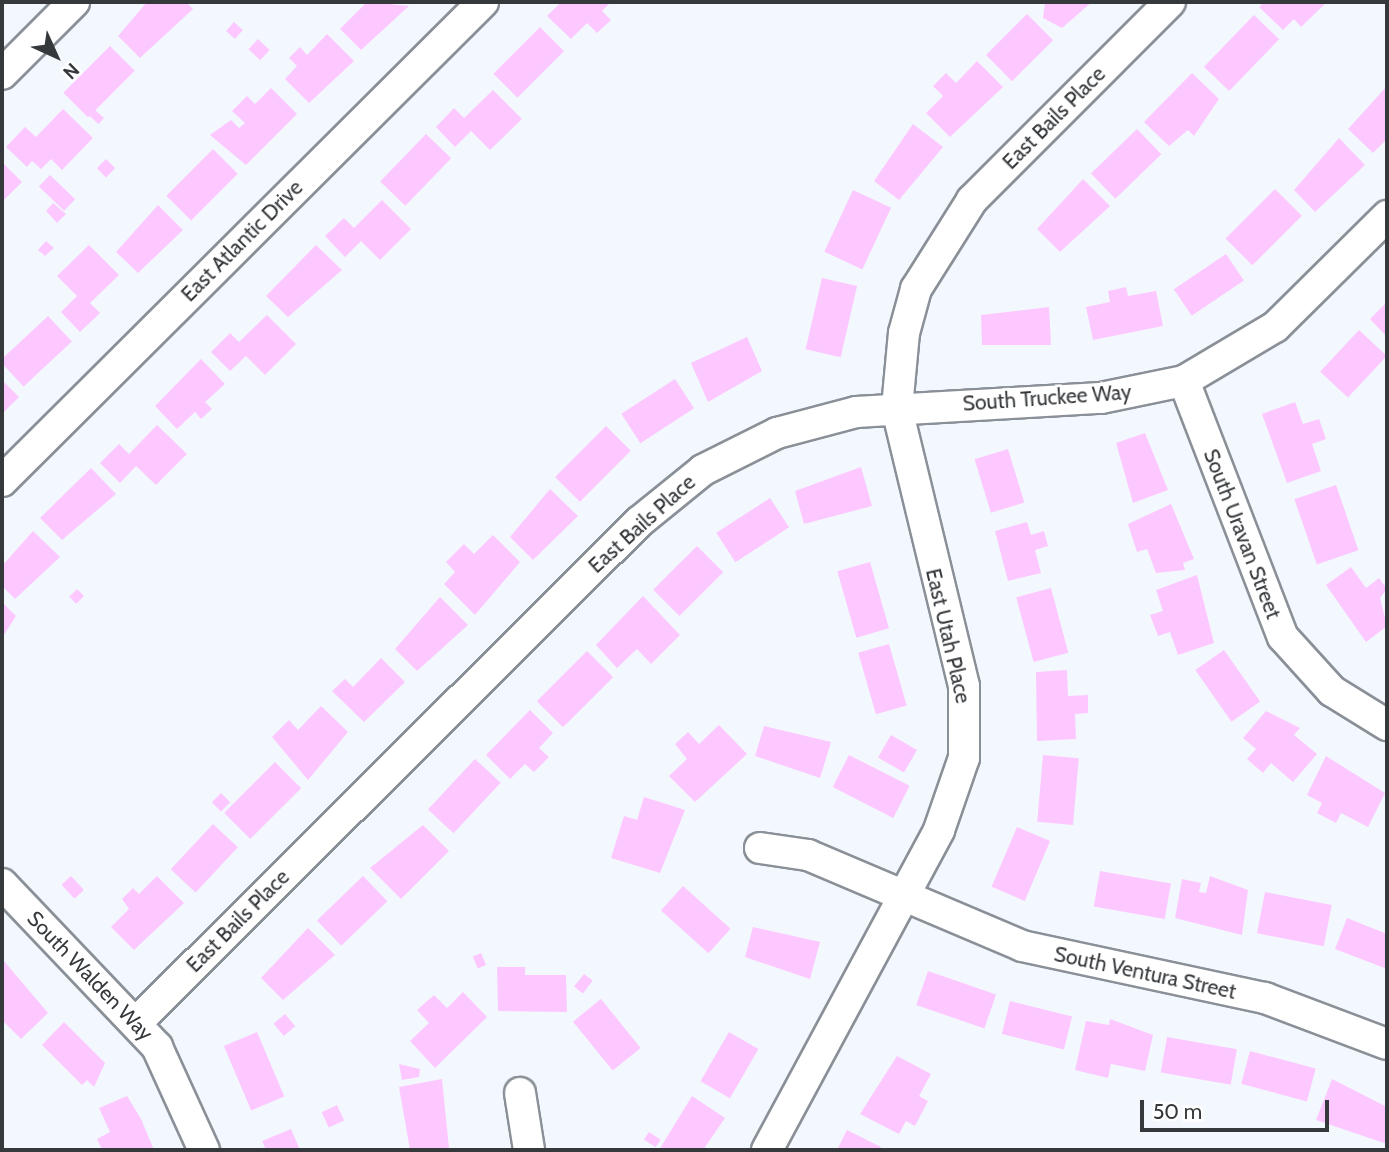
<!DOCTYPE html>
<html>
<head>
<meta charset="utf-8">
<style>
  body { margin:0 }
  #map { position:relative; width:1389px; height:1152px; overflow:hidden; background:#f3f8fe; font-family:Cabin,sans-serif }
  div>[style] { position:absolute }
  .building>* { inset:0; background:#fdc8ff; transform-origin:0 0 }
  .roads { filter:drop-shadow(2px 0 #8a9097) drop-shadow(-2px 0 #8a9097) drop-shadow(0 2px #8a9097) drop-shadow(0 -2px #8a9097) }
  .minor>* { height:30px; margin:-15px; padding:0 15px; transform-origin:15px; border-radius:15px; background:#fff }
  span { translate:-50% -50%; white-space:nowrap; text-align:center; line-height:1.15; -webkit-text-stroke:5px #fff; paint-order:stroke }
  .street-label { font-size:21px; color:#36393c }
  .frame { position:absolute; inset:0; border:4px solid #36393c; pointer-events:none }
  .north { position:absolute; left:21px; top:21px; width:70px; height:70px; -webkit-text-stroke:5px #fff; paint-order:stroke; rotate:135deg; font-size:19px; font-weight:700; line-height:28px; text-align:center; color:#36393c }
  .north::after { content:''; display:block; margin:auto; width:24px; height:32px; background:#36393c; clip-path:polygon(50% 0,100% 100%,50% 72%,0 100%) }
  .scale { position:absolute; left:1140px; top:1100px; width:189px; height:32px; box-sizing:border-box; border:4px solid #36393c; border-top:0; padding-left:9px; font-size:21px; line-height:24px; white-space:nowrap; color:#36393c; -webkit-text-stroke:5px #fff; paint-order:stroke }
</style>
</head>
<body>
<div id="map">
  <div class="building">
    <i style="clip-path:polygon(147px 2px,186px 2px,193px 9px,140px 58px,118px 36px)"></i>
    <i style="clip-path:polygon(367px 2px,409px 6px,361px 50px,340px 29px)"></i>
    <i style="clip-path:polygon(561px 2px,611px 2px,602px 11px,611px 20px,597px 33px,587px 23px,571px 39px,547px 16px)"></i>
    <i style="clip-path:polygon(1045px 2px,1092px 2px,1062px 28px,1043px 18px)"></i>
    <i style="clip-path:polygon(1264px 2px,1327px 2px,1301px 27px,1294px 19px,1283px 30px,1259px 7px)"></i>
    <i style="left:1027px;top:14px;width:37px;height:58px;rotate:45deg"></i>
    <i style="left:1254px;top:15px;width:35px;height:72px;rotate:44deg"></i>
    <i style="left:234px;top:22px;width:12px;height:12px;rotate:42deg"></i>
    <i style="left:540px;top:27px;width:34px;height:66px;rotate:45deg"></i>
    <i style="clip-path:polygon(327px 34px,354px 61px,309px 103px,285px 79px,297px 66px,289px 58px,300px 47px,307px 55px)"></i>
    <i style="left:258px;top:39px;width:16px;height:14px;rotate:43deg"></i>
    <i style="left:110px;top:46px;width:35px;height:66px;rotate:45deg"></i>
    <i style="clip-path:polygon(977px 61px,1003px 87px,950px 137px,926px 113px,943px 96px,933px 86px,946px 73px,956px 83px)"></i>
    <i style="clip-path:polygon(1192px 73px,1219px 99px,1194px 136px,1188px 130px,1169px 146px,1144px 122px)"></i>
    <i style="clip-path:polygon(1387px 86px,1387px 139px,1373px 153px,1348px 129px)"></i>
    <i style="clip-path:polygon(271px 88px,297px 114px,246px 165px,210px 135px,231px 120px,239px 128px,245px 123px,232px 111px,247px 96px,255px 104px)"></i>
    <i style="clip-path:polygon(493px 90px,522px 119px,490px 150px,471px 131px,455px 147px,436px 127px,454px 108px,464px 118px)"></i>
    <i style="clip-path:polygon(63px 109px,93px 138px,62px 170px,51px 159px,41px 169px,32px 161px,27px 167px,6px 147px,25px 127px,36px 137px)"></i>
    <i style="left:95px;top:110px;width:12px;height:8px;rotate:42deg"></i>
    <i style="clip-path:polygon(913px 124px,943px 147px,899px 200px,874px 181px)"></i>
    <i style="left:1137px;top:129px;width:35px;height:64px;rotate:46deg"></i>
    <i style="left:426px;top:134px;width:35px;height:66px;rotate:44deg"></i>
    <i style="clip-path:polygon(1339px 138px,1365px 165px,1315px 212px,1294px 190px)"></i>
    <i style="left:213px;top:149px;width:35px;height:66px;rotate:45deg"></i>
    <i style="left:106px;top:159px;width:13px;height:13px;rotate:45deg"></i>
    <i style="clip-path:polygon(2px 162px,22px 182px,2px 202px)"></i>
    <i style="left:50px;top:175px;width:35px;height:16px;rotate:44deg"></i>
    <i style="clip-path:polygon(1083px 179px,1110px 206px,1060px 252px,1037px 229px)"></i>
    <i style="left:1275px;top:189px;width:38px;height:70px;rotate:45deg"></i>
    <i style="left:853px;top:190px;width:42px;height:68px;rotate:25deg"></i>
    <i style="clip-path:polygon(382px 200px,411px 229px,380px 260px,361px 241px,345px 257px,325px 236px,344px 218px,354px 228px)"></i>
    <i style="clip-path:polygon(53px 203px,66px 214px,57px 223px,46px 211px)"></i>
    <i style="clip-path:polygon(158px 205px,183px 230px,138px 273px,116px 252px)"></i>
    <i style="clip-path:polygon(46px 241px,54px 248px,45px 256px,38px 250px)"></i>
    <i style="clip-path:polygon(89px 245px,119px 275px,90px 303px,100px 313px,80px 332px,61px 312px,77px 296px,57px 276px)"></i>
    <i style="clip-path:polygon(316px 245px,342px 270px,288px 317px,266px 296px)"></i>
    <i style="left:1226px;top:254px;width:32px;height:63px;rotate:56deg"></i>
    <i style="left:822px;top:278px;width:36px;height:73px;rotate:13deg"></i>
    <i style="clip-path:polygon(1126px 287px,1128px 296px,1156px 291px,1163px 326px,1093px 340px,1086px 307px,1110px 302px,1108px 291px)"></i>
    <i style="clip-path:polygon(1387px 302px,1387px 337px,1370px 319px)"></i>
    <i style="clip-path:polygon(1049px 307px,1051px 345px,982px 345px,981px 315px)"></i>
    <i style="clip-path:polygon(267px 315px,296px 344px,265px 375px,246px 356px,230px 371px,211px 352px,230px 333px,239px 342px)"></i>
    <i style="left:48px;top:316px;width:35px;height:66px;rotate:47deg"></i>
    <i style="left:1359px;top:330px;width:38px;height:57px;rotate:43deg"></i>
    <i style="clip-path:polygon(747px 337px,762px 371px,708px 402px,691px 363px)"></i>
    <i style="clip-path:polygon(201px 359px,225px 384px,205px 402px,212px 409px,201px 419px,195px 412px,177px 429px,155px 406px)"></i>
    <i style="left:675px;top:379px;width:35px;height:64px;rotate:57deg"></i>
    <i style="clip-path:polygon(2px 380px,19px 397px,2px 414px)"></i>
    <i style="clip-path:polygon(1295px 402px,1303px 424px,1319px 419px,1326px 439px,1312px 444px,1321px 471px,1287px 483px,1262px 414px)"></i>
    <i style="clip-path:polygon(157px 425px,187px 454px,156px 485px,136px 466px,120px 483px,100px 463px,119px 444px,129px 454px)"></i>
    <i style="left:606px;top:426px;width:35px;height:72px;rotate:45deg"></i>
    <i style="clip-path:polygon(1145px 433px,1168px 490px,1133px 503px,1116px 443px)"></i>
    <i style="left:1008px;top:449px;width:56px;height:35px;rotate:73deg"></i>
    <i style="clip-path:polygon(861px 467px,872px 506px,804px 524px,795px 491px)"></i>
    <i style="clip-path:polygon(91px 468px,116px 494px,62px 540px,40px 518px)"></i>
    <i style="left:1336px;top:485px;width:69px;height:44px;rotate:71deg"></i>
    <i style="clip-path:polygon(550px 489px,578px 516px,533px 560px,510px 537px)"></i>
    <i style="left:770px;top:498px;width:35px;height:64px;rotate:57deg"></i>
    <i style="clip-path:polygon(1171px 504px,1194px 559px,1183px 563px,1185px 570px,1156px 573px,1147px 549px,1137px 552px,1128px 524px)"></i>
    <i style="clip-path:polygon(1027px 522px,1031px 535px,1044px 531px,1048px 546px,1035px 550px,1041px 573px,1008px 581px,995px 531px)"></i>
    <i style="clip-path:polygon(33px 531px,60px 557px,15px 599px,2px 586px,2px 566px)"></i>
    <i style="clip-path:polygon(493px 535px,520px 562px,475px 615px,444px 584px,455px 572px,446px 562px,464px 544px,474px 554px)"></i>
    <i style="left:697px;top:546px;width:37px;height:62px;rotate:45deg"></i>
    <i style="left:870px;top:562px;width:69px;height:34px;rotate:74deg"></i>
    <i style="clip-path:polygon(1351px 567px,1366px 588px,1379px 578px,1387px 589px,1380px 598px,1387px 626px,1366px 642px,1326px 585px)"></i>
    <i style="clip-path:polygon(1197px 575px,1214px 643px,1178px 655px,1170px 632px,1158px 636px,1150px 615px,1163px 611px,1156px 590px)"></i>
    <i style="left:1051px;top:588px;width:67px;height:36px;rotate:75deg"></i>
    <i style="left:77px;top:589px;width:10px;height:11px;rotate:45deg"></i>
    <i style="clip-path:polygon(643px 596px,680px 635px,651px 664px,637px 649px,617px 668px,596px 645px)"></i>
    <i style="clip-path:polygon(440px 597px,468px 625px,417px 671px,395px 649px)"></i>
    <i style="clip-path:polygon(2px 602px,16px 616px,2px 638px)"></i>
    <i style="left:889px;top:644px;width:64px;height:32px;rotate:74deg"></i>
    <i style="left:1224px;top:650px;width:63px;height:35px;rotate:55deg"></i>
    <i style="left:587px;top:651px;width:37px;height:71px;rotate:45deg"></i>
    <i style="clip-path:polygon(381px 658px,405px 682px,364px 722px,332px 691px,345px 679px,353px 687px)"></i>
    <i style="clip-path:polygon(1067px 670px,1068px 696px,1088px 695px,1088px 713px,1075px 714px,1076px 739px,1037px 741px,1036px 672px)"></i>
    <i style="clip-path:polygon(321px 706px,348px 732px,308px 780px,272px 737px,289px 720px,298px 730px)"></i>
    <i style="clip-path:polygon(530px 710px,553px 733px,539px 748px,549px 757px,534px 772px,525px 764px,510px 779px,486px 755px)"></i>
    <i style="clip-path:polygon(1266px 711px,1300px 728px,1294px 735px,1317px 754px,1293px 782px,1271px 763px,1263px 773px,1247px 759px,1256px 749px,1243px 738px)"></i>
    <i style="clip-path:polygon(719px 725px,747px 754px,695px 802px,669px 776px,687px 759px,675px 744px,688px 732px,699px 744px)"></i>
    <i style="clip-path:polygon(764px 726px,831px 742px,820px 778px,755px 756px)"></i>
    <i style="left:891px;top:735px;width:30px;height:26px;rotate:30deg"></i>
    <i style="left:849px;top:755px;width:68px;height:36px;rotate:27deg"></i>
    <i style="left:1043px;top:755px;width:36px;height:67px;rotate:5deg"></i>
    <i style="clip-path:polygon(1326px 756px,1385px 793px,1368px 827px,1341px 813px,1336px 823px,1317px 813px,1322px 803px,1307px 795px)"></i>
    <i style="left:475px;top:759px;width:35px;height:69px;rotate:43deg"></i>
    <i style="left:275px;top:762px;width:37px;height:72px;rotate:45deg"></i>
    <i style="left:221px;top:793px;width:13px;height:13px;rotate:45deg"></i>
    <i style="clip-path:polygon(644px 797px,685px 810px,660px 873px,611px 858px,624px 816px,637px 820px)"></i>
    <i style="left:213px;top:824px;width:34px;height:62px;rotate:43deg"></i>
    <i style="clip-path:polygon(423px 825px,449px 851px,401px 899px,370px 868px)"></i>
    <i style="left:1017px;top:827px;width:36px;height:65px;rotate:23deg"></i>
    <i style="left:1100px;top:871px;width:72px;height:36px;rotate:10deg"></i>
    <i style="left:71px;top:876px;width:19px;height:13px;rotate:47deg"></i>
    <i style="clip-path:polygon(157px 876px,184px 903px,134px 950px,111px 927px,129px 909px,122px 899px,133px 888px,139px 894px)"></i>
    <i style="left:363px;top:876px;width:35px;height:64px;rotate:46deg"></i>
    <i style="clip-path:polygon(1210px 876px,1248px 890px,1242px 935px,1175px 918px,1182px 879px,1201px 883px,1199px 892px,1206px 893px)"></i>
    <i style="left:683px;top:886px;width:64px;height:33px;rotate:42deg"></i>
    <i style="left:1265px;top:892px;width:68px;height:42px;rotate:11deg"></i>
    <i style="clip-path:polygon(1347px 918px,1387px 934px,1387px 969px,1335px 949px)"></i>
    <i style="clip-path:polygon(753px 927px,820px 942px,810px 979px,745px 957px)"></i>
    <i style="clip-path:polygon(308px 928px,335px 955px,283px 1000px,261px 978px)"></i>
    <i style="left:481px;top:953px;width:13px;height:9px;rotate:67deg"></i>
    <i style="clip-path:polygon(4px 961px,48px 1013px,21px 1039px,2px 1020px)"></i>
    <i style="clip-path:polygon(497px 967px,525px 967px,525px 975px,566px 975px,567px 1012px,498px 1011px)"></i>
    <i style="left:928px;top:971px;width:72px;height:36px;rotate:19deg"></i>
    <i style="left:584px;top:974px;width:11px;height:16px;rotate:38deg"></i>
    <i style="clip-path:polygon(463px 992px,487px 1017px,435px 1068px,410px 1041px,429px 1023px,417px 1010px,434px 995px,447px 1008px)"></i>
    <i style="left:601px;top:999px;width:63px;height:36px;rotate:51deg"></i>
    <i style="left:1010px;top:1001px;width:64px;height:34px;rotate:14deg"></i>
    <i style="left:285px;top:1014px;width:16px;height:15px;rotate:50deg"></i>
    <i style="clip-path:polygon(1110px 1019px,1153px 1035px,1145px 1071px,1111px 1064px,1108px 1078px,1075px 1070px,1086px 1021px,1109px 1025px)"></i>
    <i style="clip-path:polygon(64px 1022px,105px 1063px,94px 1087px,87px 1080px,82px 1085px,42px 1045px)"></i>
    <i style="left:257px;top:1032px;width:70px;height:36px;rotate:67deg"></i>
    <i style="left:729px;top:1032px;width:34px;height:57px;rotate:30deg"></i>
    <i style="left:1167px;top:1037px;width:71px;height:36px;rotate:10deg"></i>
    <i style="left:1250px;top:1051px;width:68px;height:34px;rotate:15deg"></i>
    <i style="clip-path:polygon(897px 1056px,931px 1074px,919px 1096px,928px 1101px,915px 1126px,906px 1121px,899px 1134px,860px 1114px)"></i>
    <i style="clip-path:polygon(399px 1064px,420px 1069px,419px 1077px,402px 1080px)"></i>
    <i style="clip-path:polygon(442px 1079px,449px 1148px,410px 1150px,399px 1087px)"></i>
    <i style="clip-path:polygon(1332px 1079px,1387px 1107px,1387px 1144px,1316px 1120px)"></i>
    <i style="clip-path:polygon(127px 1096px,141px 1119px,154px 1150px,102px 1150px,97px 1139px,110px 1132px,99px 1108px)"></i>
    <i style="clip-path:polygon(692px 1096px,725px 1118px,703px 1150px,659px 1150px)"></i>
    <i style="left:337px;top:1105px;width:17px;height:17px;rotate:65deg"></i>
    <i style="clip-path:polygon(291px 1129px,300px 1150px,266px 1150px,262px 1141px)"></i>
    <i style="clip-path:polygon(847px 1130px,881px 1147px,879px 1150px,837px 1150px)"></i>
    <i style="left:649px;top:1132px;width:14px;height:9px;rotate:34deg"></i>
  </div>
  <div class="roads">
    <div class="minor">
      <i style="left:2px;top:74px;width:102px;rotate:-45deg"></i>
      <i style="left:1184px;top:381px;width:274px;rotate:68.9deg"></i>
      <i style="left:1283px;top:637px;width:73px;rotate:47.8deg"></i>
      <i style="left:1332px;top:691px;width:65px;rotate:31.7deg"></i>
      <i style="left:2px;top:481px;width:679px;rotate:-44.88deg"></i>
      <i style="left:760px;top:848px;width:49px;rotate:8.3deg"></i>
      <i style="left:808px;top:855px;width:233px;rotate:23deg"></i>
      <i style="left:1022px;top:946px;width:249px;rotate:12.1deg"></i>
      <i style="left:1265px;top:998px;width:130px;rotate:20.7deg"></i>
      <i style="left:2px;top:884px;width:225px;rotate:46.4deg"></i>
      <i style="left:157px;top:1047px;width:113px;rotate:65.5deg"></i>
      <i style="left:136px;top:1023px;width:710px;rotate:-44.89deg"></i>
      <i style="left:639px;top:522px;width:82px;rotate:-39.1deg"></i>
      <i style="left:703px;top:470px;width:83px;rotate:-26.6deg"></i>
      <i style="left:777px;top:433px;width:82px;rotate:-14.9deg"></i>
      <i style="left:856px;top:412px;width:245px;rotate:-3.3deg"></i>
      <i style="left:1101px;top:398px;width:85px;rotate:-11.6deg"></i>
      <i style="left:1184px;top:381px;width:106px;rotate:-30.7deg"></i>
      <i style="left:1275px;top:327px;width:158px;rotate:-44.7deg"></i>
      <i style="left:520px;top:1093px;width:58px;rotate:81deg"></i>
      <i style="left:767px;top:1150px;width:363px;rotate:-61.7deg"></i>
      <i style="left:939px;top:830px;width:76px;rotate:-70.9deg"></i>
      <i style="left:964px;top:758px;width:72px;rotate:-90deg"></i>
      <i style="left:964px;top:686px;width:286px;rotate:-103.6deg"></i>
      <i style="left:897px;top:408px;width:75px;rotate:-84.7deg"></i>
      <i style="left:904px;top:333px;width:46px;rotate:-74.7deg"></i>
      <i style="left:916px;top:289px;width:105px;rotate:-57.8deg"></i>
      <i style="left:972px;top:200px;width:280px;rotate:-45deg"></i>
    </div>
  </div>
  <div class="street-label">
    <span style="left:1054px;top:118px;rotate:-45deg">East Bails Place</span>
    <span style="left:242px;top:241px;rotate:-45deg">East Atlantic Drive</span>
    <span style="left:1047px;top:398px;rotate:-4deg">South Truckee Way</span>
    <span style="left:642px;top:524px;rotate:-42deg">East Bails Place</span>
    <span style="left:1242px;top:534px;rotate:69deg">South Uravan Street</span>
    <span style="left:948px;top:636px;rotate:77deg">East Utah Place</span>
    <span style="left:238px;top:921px;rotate:-45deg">East Bails Place</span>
    <span style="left:1145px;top:973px;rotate:12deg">South Ventura Street</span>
    <span style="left:90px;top:976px;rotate:46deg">South Walden Way</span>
  </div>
  <div class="frame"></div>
  <div class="north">N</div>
  <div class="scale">50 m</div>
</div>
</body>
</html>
